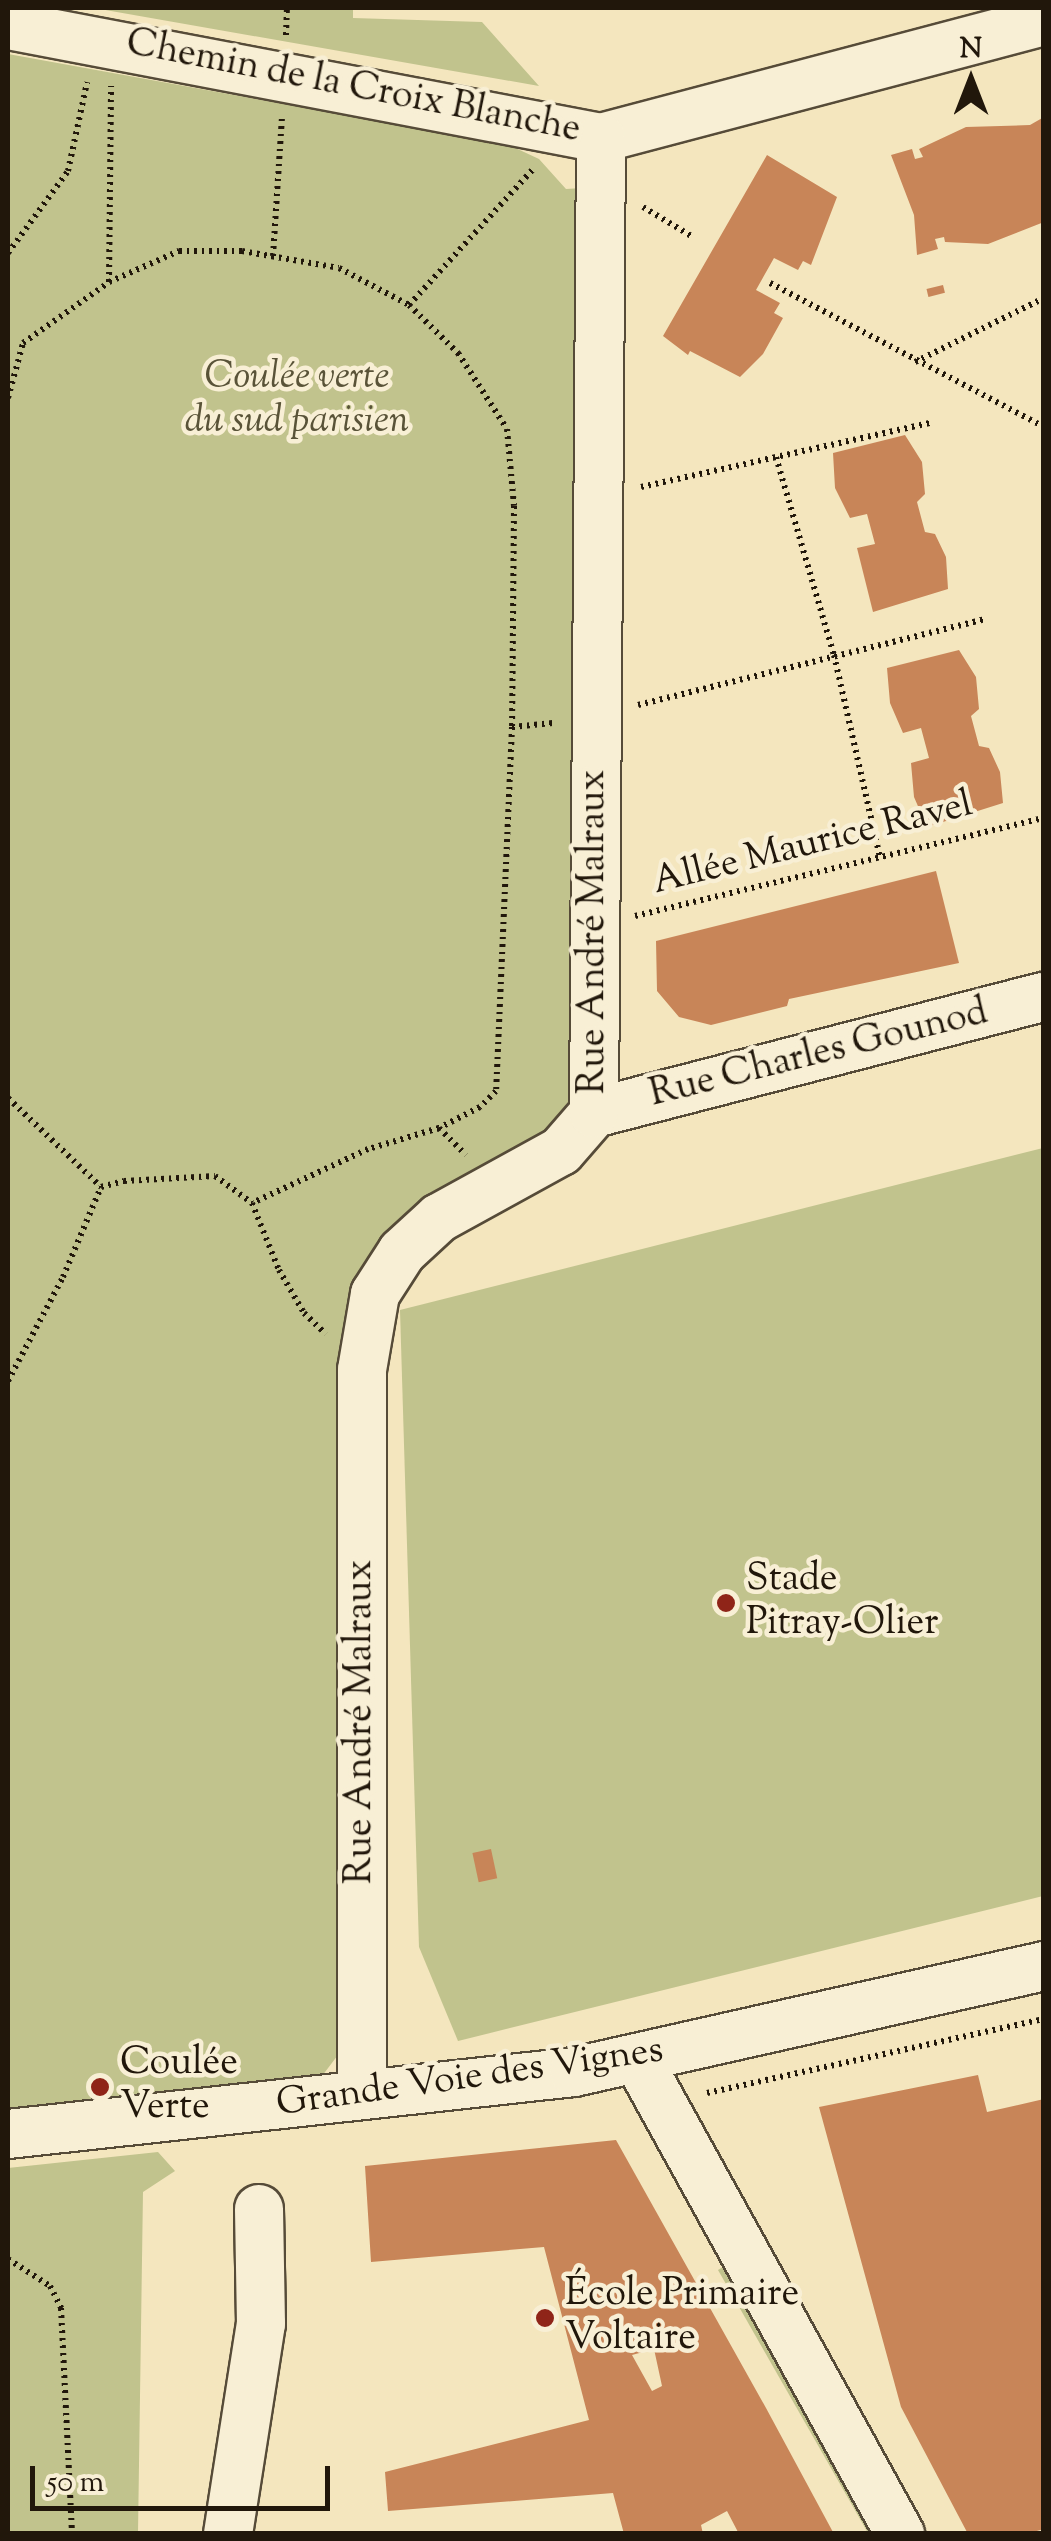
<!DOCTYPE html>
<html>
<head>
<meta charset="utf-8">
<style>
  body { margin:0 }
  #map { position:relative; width:1051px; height:2541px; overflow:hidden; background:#f4e6be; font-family:"Sorts Mill Goudy",serif }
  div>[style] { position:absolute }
  .green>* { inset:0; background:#c1c38d }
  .building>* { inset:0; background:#c88558; transform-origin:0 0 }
  .path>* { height:6px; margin-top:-3px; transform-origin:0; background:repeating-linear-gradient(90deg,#21170b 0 2.5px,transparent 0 7.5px) }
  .roads { filter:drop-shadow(2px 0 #564b38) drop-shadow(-2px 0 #564b38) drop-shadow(0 2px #564b38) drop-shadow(0 -2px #564b38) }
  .minor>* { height:48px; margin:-24px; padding:0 24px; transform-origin:24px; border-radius:24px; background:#f8efd5 }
  .dots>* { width:28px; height:28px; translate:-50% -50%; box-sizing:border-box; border:5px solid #f8efd5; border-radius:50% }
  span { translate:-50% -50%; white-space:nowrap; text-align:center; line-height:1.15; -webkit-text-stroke:9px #f8efd5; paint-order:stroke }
  .street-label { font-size:38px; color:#21170b }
  .park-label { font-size:38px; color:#595338; font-style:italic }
  .poi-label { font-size:38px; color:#21170b }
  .left { translate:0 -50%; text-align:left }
  .frame { position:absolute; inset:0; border:10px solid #21170b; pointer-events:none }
  .north { position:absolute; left:921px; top:30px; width:100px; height:100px; -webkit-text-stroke:8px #f8efd5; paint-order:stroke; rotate:0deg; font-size:28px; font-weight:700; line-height:40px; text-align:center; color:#21170b }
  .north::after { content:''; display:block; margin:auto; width:35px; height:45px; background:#21170b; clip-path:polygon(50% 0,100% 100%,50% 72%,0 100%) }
  .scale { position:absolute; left:30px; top:2466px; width:300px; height:45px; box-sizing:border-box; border:5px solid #21170b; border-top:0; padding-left:12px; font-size:30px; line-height:35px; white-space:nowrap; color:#21170b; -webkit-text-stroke:8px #f8efd5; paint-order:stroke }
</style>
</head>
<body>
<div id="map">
  <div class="green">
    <i style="clip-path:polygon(94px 8px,353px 8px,353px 18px,482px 22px,539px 86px)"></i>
    <i style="clip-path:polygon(8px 54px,509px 145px,539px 159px,566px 189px,582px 188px,581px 1089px,567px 1121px,400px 1219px,362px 1271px,341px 2051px,322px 2076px,8px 2114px)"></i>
    <i style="clip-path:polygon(1043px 1148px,1043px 1896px,458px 2041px,419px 1947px,400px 1310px)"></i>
    <i style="clip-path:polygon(158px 2152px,175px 2171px,143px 2192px,138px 2533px,8px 2533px,8px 2168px)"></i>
    <i style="clip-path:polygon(728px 2264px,875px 2533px,868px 2533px,718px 2270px)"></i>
  </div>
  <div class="building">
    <i style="clip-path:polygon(1044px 117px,1044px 222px,988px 244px,945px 242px,944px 237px,935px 239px,938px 249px,917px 255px,914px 215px,891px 155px,912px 149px,915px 159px,923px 157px,919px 149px,966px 127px,1030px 125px)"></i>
    <i style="clip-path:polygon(767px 155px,837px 197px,811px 265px,803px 261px,798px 270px,774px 258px,756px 290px,780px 303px,774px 313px,783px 318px,763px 354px,740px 377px,690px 351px,688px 355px,663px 336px)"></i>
    <i style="left:943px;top:285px;width:8px;height:17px;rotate:76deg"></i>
    <i style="clip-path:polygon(905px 435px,922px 462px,925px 494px,917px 502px,925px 532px,935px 534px,946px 557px,948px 589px,873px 612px,857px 548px,875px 544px,867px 514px,850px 518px,835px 488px,833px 453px)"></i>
    <i style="clip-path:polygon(959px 650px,976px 677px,979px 709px,971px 716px,979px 746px,989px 748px,1000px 772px,1003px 803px,927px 827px,914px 797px,911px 763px,929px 758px,921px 728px,903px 733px,890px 703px,887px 668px)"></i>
    <i style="clip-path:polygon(936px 871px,959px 963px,789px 999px,787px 1006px,711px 1025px,679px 1017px,657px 991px,656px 941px)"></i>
    <i style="left:491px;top:1849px;width:30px;height:19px;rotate:78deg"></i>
    <i style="clip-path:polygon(978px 2075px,987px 2112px,1044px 2099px,1044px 2529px,1026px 2534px,968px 2534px,901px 2407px,819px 2107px)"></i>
    <i style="clip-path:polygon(evenodd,616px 2140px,766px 2408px,834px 2534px,739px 2534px,727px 2511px,701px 2525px,703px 2534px,624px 2534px,613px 2493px,388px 2511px,385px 2472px,589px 2420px,544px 2247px,371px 2262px,365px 2166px,616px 2140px,654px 2349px,662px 2386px,652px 2391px,632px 2355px,654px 2349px)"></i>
  </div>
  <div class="path">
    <i style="left:286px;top:35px;width:27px;rotate:-88deg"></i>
    <i style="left:643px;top:207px;width:58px;rotate:31deg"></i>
    <i style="left:8px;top:253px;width:102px;rotate:-53.8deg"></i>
    <i style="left:68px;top:171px;width:91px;rotate:-77.9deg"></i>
    <i style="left:273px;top:256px;width:138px;rotate:-86.3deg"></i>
    <i style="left:109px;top:282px;width:77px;rotate:-23.9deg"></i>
    <i style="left:179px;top:251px;width:63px"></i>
    <i style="left:242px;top:251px;width:98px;rotate:9.9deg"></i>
    <i style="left:339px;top:268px;width:79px;rotate:27.9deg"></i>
    <i style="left:409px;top:305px;width:69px;rotate:44.4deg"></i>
    <i style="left:458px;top:353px;width:90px;rotate:57.2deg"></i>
    <i style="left:507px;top:429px;width:77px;rotate:84.8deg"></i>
    <i style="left:514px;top:506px;width:221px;rotate:90.5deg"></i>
    <i style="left:512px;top:727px;width:364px;rotate:92.5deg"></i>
    <i style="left:496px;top:1091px;width:23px;rotate:135deg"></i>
    <i style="left:480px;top:1107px;width:46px;rotate:152.9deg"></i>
    <i style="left:439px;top:1128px;width:74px;rotate:163.5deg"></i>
    <i style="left:368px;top:1149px;width:128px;rotate:155deg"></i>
    <i style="left:770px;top:283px;width:310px;rotate:27.7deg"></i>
    <i style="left:409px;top:305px;width:184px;rotate:-47.6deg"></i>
    <i style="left:915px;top:362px;width:144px;rotate:-26.4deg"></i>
    <i style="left:8px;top:398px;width:57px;rotate:-74.7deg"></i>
    <i style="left:23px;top:343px;width:105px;rotate:-35.3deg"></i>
    <i style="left:109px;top:282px;width:196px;rotate:-89.4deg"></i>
    <i style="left:776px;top:457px;width:206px;rotate:73.7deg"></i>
    <i style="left:834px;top:655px;width:207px;rotate:77.2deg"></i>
    <i style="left:641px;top:487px;width:299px;rotate:-12.5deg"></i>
    <i style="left:638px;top:705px;width:358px;rotate:-13.9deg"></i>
    <i style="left:512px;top:727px;width:41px;rotate:-5.6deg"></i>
    <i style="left:635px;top:916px;width:421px;rotate:-13.5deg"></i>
    <i style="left:8px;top:1098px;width:129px;rotate:43.7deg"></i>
    <i style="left:439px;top:1128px;width:38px;rotate:45deg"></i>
    <i style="left:8px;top:1381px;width:118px;rotate:-62.1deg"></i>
    <i style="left:63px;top:1277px;width:98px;rotate:-67.1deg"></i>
    <i style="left:101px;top:1187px;width:24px;rotate:-15deg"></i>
    <i style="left:124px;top:1181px;width:91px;rotate:-3.1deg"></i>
    <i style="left:215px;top:1176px;width:46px;rotate:36.1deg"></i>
    <i style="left:252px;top:1203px;width:72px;rotate:68.1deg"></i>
    <i style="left:279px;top:1270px;width:50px;rotate:59.8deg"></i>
    <i style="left:304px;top:1313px;width:30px;rotate:44deg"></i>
    <i style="left:707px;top:2093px;width:345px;rotate:-12.4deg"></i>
    <i style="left:8px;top:2259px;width:50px;rotate:32.7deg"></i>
    <i style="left:50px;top:2286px;width:25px;rotate:63deg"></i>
    <i style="left:61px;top:2308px;width:226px;rotate:87.2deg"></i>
  </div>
  <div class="roads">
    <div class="minor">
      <i style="left:8px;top:25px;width:604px;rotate:10.79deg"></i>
      <i style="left:601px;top:138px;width:458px;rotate:-14.8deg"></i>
      <i style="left:594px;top:1113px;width:465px;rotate:-14.5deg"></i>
      <i style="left:638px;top:2060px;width:542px;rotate:61.07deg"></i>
      <i style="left:362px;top:2095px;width:725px;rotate:-90deg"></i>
      <i style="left:362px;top:1370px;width:77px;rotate:-80.3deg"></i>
      <i style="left:375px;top:1294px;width:50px;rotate:-57.3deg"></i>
      <i style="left:402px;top:1252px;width:50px;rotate:-42.6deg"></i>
      <i style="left:439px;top:1218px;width:139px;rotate:-28.8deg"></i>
      <i style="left:561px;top:1151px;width:50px;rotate:-49deg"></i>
      <i style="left:594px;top:1113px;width:975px;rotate:-89.59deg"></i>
      <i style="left:8px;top:2134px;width:569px;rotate:-6.25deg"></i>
      <i style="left:574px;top:2072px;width:482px;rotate:-12.7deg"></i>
      <i style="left:228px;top:2534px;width:213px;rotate:-81.1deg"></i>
      <i style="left:261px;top:2324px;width:115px;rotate:-91deg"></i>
    </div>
  </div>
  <div class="dots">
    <i style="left:726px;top:1603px;background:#8f2418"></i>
    <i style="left:100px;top:2087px;background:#8f2418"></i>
    <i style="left:545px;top:2318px;background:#8f2418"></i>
  </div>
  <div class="street-label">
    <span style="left:353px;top:88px;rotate:11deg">Chemin de la Croix Blanche</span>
    <span style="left:813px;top:845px;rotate:-14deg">Allée Maurice Ravel</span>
    <span style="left:595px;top:932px;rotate:-90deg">Rue André Malraux</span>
    <span style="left:819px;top:1055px;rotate:-14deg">Rue Charles Gounod</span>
    <span style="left:362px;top:1722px;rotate:-90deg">Rue André Malraux</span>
    <span style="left:470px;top:2079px;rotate:-8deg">Grande Voie des Vignes</span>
  </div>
  <div class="park-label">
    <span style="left:297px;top:401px">Coulée verte<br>du sud parisien</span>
  </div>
  <div class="poi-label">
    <span class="left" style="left:746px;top:1603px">Stade<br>Pitray-Olier</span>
    <span class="left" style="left:120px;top:2087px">Coulée<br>Verte</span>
    <span class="left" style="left:565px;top:2318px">École Primaire<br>Voltaire</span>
  </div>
  <div class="frame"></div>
  <div class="north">N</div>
  <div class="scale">50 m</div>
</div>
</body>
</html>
